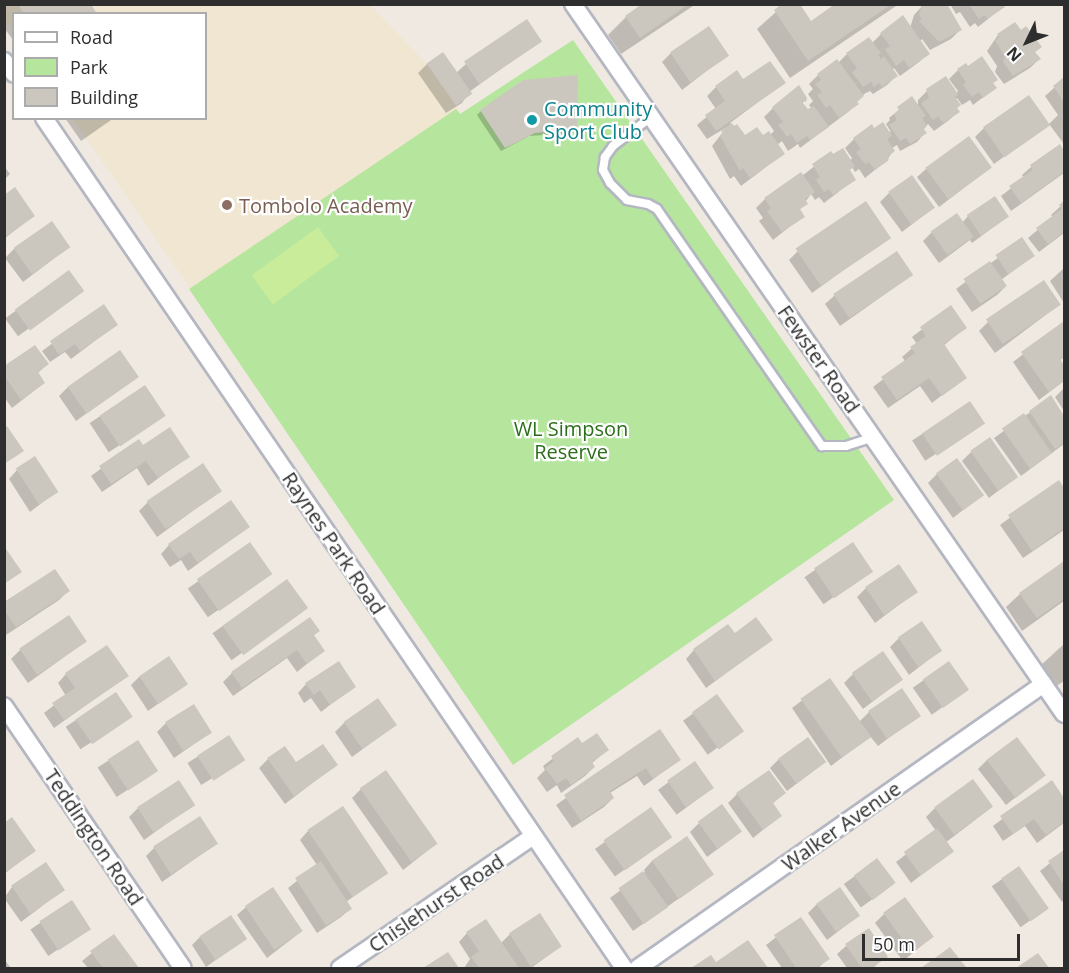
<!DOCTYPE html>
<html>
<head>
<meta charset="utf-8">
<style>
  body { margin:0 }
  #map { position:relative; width:1069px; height:973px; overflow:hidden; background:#efe9e1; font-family:"Open Sans",sans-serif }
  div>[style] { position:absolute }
  .education>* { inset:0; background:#f0e6d1 }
  .green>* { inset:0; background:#b6e59e }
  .pitch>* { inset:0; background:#c9ec9a; transform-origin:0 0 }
  .shadow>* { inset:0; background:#0003; transform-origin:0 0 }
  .building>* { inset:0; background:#cbc7bf; transform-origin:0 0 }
  .roads { filter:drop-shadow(2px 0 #b4b7c1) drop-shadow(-2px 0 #b4b7c1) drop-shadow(0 2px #b4b7c1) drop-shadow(0 -2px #b4b7c1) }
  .lane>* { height:8px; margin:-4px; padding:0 4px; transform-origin:4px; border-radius:4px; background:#fff }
  .street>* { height:16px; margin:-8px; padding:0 8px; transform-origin:8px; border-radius:8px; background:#fff }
  .dots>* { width:16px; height:16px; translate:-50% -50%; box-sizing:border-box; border:3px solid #fff; border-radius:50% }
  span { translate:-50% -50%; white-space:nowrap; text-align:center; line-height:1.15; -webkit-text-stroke:4.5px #fff; paint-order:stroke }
  .culture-label { font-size:20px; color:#0d838f }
  .left { translate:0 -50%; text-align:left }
  .education-label { font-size:20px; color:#785e54 }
  .street-label { font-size:20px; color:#2e2e2e }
  .park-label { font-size:20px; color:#2c6e1b }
  .frame { position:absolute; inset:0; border:6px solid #2e2e2e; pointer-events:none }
  .legend { position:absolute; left:12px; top:12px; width:195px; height:108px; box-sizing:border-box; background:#fff; border:2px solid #ababab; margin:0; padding:8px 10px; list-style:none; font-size:18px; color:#2e2e2e }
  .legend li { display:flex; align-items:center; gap:12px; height:30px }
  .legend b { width:30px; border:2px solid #ababab }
  .north { position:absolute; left:997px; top:12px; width:60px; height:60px; -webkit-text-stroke:4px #fff; paint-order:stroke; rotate:227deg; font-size:16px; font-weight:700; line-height:24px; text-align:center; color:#2e2e2e }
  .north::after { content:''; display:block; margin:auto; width:21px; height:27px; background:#2e2e2e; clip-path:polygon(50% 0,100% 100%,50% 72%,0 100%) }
  .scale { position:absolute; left:862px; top:934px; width:158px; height:27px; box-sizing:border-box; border:3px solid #2e2e2e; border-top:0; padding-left:8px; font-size:18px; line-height:21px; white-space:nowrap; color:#2e2e2e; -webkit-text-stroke:4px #fff; paint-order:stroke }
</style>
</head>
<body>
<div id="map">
  <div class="education">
    <i style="clip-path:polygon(4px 5px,370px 5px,424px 61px,460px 112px,192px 291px,73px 119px,206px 118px,206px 14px,14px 14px,13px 32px,5px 19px)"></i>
  </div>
  <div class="green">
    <i style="clip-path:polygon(573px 40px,894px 500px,513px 765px,189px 289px,456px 109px,460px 114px)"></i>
  </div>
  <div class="pitch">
    <i style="left:318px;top:227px;width:36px;height:82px;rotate:54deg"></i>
  </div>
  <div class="shadow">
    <i style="clip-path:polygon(4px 4px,90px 4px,96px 14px,14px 14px,14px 41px,4px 28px)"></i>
    <i style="clip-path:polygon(644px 4px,696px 4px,621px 54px,608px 35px,626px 17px)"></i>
    <i style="clip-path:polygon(785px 4px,810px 23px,838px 4px,899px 4px,790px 78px,757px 29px)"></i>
    <i style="clip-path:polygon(924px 4px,960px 30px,951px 39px,930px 50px,922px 39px,920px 41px,928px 54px,919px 62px,900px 76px,894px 68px,892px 70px,896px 76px,887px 85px,873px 94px,870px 91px,864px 94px,848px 112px,800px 148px,798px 144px,788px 151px,782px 141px,777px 145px,783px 154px,741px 186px,734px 176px,730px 179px,712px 146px,727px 127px,707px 139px,697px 125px,716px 109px,707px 96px,716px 87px,743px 81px,784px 83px,730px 123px,744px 137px,770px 135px,774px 131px,764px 117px,773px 108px,806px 98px,802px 104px,808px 111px,812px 109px,809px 105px,813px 101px,808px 94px,813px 89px,809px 84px,818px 75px,838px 63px,847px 54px,872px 43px,881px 34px,910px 28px,914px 15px)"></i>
    <i style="clip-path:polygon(950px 4px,1001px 4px,1003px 7px,978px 27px,975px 23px,970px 27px,960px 12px,956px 14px)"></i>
    <i style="clip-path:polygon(998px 35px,1034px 53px,1039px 59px,1030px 68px,1004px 84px,995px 72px,997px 66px,987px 51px)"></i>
    <i style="clip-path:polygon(540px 41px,469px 92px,462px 103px,446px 113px,418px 73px,427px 64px,456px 73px,466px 64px)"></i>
    <i style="clip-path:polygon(671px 53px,727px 55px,682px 90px,662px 62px)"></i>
    <i style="clip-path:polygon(958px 70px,992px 84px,995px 88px,973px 105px,970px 100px,962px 105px,957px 98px,955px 100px,958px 112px,949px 120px,934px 131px,928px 124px,923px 129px,925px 133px,917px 142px,900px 151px,897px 145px,892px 148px,893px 151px,887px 160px,865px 178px,859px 169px,855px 172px,852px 167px,848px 171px,854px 180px,824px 203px,819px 197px,815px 200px,811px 194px,799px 211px,803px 216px,773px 240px,759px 221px,763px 218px,756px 208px,765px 199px,801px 174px,802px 176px,831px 153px,850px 161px,852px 158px,845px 148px,854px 139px,874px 130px,891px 132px,886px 124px,890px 120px,889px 118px,912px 99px,918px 108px,918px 100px,927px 91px,956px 94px,958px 91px,949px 79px)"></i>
    <i style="clip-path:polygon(1064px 79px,1064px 144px,1049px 124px,1058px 115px,1045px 96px)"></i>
    <i style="clip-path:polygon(481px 111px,576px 129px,572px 133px,529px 136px,501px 151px,477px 115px)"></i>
    <i style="clip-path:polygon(65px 118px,114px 118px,81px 141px)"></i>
    <i style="clip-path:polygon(1048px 124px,994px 164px,975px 137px,984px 128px)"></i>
    <i style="clip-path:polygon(1059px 146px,1064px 154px,1064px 173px,1011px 211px,1001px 196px,1024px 178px,1022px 175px,1031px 167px)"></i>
    <i style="clip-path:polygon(4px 166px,10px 174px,4px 180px)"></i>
    <i style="clip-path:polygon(990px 168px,939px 207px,917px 177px,926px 169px)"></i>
    <i style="clip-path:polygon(889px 193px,933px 208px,902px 232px,880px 202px)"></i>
    <i style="clip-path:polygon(4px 197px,33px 216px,4px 239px)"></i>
    <i style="clip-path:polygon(1064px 203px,1064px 233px,1039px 252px,1028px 238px,1053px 217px,1051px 215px)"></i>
    <i style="clip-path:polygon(968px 216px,1007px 217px,972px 243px,970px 240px,939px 263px,923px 241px,932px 232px,962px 223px)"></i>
    <i style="clip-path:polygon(889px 237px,812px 293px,789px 260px,798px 251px)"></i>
    <i style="clip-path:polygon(1022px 240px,1033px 256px,1001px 280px,1006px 286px,997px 295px,972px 312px,956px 289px)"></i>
    <i style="clip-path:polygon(69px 247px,23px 282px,5px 258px,14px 249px)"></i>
    <i style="clip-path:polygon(1064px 268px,1064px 303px,1050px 281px)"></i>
    <i style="left:69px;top:272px;width:22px;height:79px;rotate:54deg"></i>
    <i style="clip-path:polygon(912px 275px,840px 326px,825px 304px,834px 296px)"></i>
    <i style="clip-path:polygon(1059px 305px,995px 353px,979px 331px,988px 322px)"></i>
    <i style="clip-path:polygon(104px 306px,116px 325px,71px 359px,65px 352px,50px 362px,42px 351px)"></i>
    <i style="clip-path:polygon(951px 307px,965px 328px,943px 346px,965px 377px,932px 403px,920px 386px,888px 408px,873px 387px,906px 362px,902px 357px,917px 344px,912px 337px)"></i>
    <i style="clip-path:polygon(1064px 323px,1064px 357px,1059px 361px,1064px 368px,1064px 381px,1039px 400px,1013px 362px)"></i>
    <i style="clip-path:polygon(47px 364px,37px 374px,44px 383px,12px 408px,4px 397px,4px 368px)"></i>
    <i style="clip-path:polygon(137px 377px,76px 421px,59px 396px,68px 387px)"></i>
    <i style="left:145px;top:387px;width:35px;height:66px;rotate:57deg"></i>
    <i style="clip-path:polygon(1064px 388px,1064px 411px,1055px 397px)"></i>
    <i style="clip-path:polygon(1050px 398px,1064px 419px,1064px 444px,1021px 476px,994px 438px)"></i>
    <i style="left:970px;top:403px;width:24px;height:69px;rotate:57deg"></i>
    <i style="clip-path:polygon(138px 441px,142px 447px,188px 456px,148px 486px,137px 468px,102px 492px,91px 476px)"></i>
    <i style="clip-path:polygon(971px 452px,1016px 477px,989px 498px,962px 461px)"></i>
    <i style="clip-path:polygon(17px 470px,56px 492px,30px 512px,9px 479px)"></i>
    <i style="clip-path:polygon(937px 474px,982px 495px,953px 518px,928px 483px)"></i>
    <i style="clip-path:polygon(1058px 482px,1064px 491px,1064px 530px,1023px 558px,1000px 525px)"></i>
    <i style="clip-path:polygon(220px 491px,157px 537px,139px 511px,148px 502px)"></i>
    <i style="clip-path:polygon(248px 527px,188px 571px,181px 560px,170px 567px,161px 554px,169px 545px)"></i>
    <i style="left:852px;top:544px;width:33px;height:58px;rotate:55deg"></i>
    <i style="left:250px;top:545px;width:35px;height:76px;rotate:55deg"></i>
    <i style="clip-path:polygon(1064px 563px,1064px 601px,1022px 631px,1006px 607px,1020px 594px)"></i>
    <i style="left:287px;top:581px;width:33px;height:91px;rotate:55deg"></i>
    <i style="clip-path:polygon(866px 588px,916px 592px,875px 623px,857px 597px)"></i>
    <i style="clip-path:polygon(68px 591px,59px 600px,6px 635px,4px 604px)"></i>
    <i style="clip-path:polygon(318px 631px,313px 636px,323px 651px,297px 672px,287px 658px,233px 696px,223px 682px,232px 673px)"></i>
    <i style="clip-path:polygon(734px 635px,771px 640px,706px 688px,686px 659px,694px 650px)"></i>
    <i style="clip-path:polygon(899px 638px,941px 650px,909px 675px,890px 647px)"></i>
    <i style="clip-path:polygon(85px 642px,28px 683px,11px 659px,20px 650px)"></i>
    <i style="clip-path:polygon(1064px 644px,1064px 681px,1055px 687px,1040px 666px)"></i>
    <i style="left:948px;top:663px;width:33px;height:43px;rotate:55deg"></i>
    <i style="clip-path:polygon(66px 674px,127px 676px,54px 728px,44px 713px,66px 696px,58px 683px)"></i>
    <i style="clip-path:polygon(853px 674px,901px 680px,863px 709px,844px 683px)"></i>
    <i style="clip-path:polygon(140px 676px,186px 684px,148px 711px,131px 685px)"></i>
    <i style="clip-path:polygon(829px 680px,859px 722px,869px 712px,919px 715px,878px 746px,870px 736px,831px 766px,792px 708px)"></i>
    <i style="clip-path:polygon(306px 684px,354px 686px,321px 712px,311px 698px,304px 703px,298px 693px)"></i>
    <i style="left:116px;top:694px;width:27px;height:60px;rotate:57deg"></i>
    <i style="left:717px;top:696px;width:42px;height:42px;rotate:54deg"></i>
    <i style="clip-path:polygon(166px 723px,210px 733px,174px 758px,157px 732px)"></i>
    <i style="clip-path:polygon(344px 723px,395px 725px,352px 757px,335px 732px)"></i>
    <i style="clip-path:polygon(660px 731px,679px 760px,644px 786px,637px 776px,610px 793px,613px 798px,604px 807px,572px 828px,556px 805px)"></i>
    <i style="left:229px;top:737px;width:26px;height:49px;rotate:58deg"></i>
    <i style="clip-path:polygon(578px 739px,582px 745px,607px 750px,591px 764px,594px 767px,585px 776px,561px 793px,557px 785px,547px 792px,537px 778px,545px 770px,543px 766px)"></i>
    <i style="left:137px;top:742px;width:35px;height:47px;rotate:57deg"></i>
    <i style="clip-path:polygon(268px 759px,296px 765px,336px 765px,285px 804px,259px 768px)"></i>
    <i style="clip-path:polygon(779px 759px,825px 762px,787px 791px,770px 768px)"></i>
    <i style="clip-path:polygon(987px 760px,1044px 775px,1006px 805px,978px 769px)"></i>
    <i style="left:694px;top:763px;width:31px;height:45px;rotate:53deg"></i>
    <i style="clip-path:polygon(1051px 782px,1064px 801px,1064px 823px,1037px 843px,1025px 826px,1003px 841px,993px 826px)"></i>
    <i style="clip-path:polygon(361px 789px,436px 844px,403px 870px,352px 798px)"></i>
    <i style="clip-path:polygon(784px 793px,772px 804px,780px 816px,753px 838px,728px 803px,737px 794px)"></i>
    <i style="clip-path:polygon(194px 804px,144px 840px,129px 817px,138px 808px)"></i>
    <i style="clip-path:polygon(992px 807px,945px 843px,952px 851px,911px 883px,896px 862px,936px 831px,926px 817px,935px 808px)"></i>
    <i style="left:650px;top:809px;width:34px;height:68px;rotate:54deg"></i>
    <i style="clip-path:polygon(699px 823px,740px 832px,707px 857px,690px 832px)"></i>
    <i style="clip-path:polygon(4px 824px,34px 851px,4px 874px)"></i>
    <i style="clip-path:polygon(308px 831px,386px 872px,346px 902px,350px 909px,341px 917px,317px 933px,288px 888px,317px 865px,300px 840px)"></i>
    <i style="clip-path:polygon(216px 844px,162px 882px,146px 856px,154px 848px)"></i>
    <i style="clip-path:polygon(1064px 852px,1064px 900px,1062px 902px,1040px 871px)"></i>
    <i style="left:877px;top:860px;width:29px;height:41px;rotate:54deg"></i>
    <i style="clip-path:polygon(652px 861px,712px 875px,633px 931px,610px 898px,645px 872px,644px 870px)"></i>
    <i style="left:1018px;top:868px;width:50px;height:32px;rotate:55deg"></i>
    <i style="clip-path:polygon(12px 887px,63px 890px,21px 922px,4px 898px)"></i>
    <i style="left:71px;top:902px;width:32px;height:49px;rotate:56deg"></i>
    <i style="clip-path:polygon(817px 904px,858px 916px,827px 940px,808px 913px)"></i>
    <i style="clip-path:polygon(246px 907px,302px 931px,267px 958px,237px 915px)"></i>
    <i style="clip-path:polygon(884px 914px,932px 937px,903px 961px,875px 923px)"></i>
    <i style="clip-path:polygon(800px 919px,828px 959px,818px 968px,782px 968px,766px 945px)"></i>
    <i style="clip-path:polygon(467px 933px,500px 944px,510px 934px,560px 947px,531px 968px,464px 968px,470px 959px,459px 942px)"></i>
    <i style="clip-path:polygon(113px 936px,137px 968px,88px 968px,82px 961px)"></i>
    <i style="clip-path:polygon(200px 937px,245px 939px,206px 967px,192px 945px)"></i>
    <i style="clip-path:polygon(748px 942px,766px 968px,693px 968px,711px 957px,716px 965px)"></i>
    <i style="clip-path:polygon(846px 946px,886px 956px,873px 968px,847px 968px,837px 954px)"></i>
    <i style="clip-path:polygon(950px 949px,962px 968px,923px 968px)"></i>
    <i style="clip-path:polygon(4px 959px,11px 968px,4px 968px)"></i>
  </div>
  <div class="building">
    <i style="clip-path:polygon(18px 4px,91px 4px,97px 14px,24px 14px)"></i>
    <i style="clip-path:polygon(642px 4px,689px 4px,640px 38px,625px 16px)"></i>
    <i style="clip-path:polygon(782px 4px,800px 4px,811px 21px,835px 4px,892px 4px,808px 61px,774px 10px)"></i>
    <i style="clip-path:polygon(922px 4px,947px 4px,962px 30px,939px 42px,919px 21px,922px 19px,919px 15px)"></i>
    <i style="clip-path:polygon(969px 4px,1003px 4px,1005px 7px,987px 19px,985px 15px,979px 19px)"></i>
    <i style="clip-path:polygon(903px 15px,930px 54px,909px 68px,904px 60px,896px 66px,885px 49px,890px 46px,880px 33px)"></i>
    <i style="left:527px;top:19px;width:27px;height:76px;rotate:56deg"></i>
    <i style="clip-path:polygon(1015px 22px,1021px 30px,1026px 26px,1042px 47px,1035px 52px,1041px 59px,1013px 76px,1003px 62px,1005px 56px,995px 41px,1000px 37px,997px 34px)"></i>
    <i style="left:709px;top:26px;width:36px;height:47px;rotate:56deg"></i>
    <i style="clip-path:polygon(869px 37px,881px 53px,878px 55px,881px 59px,884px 56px,898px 76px,882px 87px,879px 83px,874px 87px,871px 82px,863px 87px,852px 72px,857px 68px,846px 53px)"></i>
    <i style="left:443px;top:52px;width:51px;height:20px;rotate:55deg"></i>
    <i style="clip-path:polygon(982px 56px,998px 80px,993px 83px,997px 88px,983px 98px,979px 92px,972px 97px,963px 85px,966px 82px,957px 69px,966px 63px,968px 66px)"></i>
    <i style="clip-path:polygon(837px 59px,864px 96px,857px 102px,859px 104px,839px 118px,830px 105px,826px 108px,817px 95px,822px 92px,815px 84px,821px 80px,817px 74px)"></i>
    <i style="clip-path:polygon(770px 61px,786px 83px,716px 131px,705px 115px,725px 101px,715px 86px,737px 70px,743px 79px)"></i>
    <i style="clip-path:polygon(578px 75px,577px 129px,535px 133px,505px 148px,480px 110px,523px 80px)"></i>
    <i style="clip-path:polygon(946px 76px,958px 94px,955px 97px,961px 105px,957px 108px,960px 112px,943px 123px,938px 116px,933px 120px,921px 103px,929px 98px,926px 89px)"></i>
    <i style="clip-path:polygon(1064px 77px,1064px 102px,1053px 86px)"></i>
    <i style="clip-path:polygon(799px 85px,807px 98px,806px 102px,802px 100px,802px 102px,808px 109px,814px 106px,829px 127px,810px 140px,807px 136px,797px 143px,791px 134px,787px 137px,778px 125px,783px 122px,772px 107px)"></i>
    <i style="left:1029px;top:95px;width:37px;height:56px;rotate:55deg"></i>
    <i style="clip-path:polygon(912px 96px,926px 116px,922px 118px,927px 126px,924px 129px,927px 133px,910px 144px,906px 138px,900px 141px,889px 125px,897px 120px,894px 114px,899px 110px,897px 107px)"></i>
    <i style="clip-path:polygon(883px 122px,892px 136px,887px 139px,895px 151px,887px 157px,889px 160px,875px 170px,869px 162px,865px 164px,856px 152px,861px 149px,853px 138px,872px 124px,874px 128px)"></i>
    <i style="clip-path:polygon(732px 123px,734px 126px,737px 124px,745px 135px,757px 127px,763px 135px,769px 131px,785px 154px,750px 178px,743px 168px,740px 171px,720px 136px,723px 133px,721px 131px)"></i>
    <i style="left:969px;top:136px;width:39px;height:54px;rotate:54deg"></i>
    <i style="clip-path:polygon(1060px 144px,1064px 151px,1064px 172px,1021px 203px,1009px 186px,1033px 170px,1030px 165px)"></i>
    <i style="clip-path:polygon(843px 148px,855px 166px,850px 170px,856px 180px,833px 195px,829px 189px,824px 192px,816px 180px,820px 177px,812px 164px,831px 151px,833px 154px)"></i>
    <i style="clip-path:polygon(801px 172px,815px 192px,805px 199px,808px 204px,800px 209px,805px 217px,782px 232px,767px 211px,771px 208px,764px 198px)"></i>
    <i style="left:912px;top:175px;width:40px;height:29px;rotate:55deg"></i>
    <i style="clip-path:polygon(15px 187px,35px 216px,4px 238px,4px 195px)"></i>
    <i style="left:995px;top:196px;width:25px;height:34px;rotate:56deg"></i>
    <i style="left:866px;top:201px;width:45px;height:85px;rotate:56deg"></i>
    <i style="clip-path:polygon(1064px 201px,1064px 232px,1048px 244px,1036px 228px,1062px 209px,1059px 205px)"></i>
    <i style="left:957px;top:213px;width:29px;height:32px;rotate:55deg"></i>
    <i style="left:52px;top:221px;width:32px;height:47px;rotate:55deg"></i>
    <i style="left:1022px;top:237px;width:23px;height:32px;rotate:56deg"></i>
    <i style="left:897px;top:251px;width:29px;height:77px;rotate:56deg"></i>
    <i style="left:990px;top:261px;width:30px;height:32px;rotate:56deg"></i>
    <i style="left:69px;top:270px;width:26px;height:67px;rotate:54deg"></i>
    <i style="left:1044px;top:280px;width:30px;height:70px;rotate:56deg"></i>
    <i style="clip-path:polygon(104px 304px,118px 325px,80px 351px,75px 344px,59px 355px,50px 341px)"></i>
    <i style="clip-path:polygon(951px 305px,967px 328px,944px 344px,967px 378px,942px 396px,929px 378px,897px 400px,881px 377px,915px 353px,910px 347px,926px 336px,920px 327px)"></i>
    <i style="clip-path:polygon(1064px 321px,1064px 356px,1060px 359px,1064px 365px,1064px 381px,1049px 392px,1021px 352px)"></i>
    <i style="clip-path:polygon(35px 345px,49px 364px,38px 372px,45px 383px,21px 400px,4px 375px,4px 366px)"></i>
    <i style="left:120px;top:350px;width:33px;height:64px;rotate:55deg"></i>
    <i style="left:145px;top:385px;width:37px;height:55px;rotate:56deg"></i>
    <i style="clip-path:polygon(1051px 395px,1064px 416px,1064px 443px,1055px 449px,1029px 411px)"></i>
    <i style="left:970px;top:401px;width:27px;height:58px;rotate:56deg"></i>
    <i style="left:1024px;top:413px;width:49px;height:27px;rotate:55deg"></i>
    <i style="clip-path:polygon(7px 426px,24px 451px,4px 464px,4px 428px)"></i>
    <i style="clip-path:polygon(170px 427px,190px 457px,158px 478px,146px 461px,111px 484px,99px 466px,139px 439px,143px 445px)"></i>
    <i style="left:990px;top:437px;width:49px;height:24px;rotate:55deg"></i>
    <i style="left:35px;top:456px;width:43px;height:23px;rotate:57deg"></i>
    <i style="left:957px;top:458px;width:46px;height:26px;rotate:54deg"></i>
    <i style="left:203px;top:463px;width:34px;height:68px;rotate:56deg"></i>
    <i style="clip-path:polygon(1059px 480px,1064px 488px,1064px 528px,1032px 551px,1008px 515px)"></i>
    <i style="clip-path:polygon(231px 500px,250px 527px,198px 563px,190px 552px,179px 559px,168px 544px)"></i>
    <i style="left:250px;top:542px;width:39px;height:65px;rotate:55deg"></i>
    <i style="left:853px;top:542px;width:36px;height:47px;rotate:56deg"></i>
    <i style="clip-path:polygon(4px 546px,22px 572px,4px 584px)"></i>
    <i style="clip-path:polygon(1064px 561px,1064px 599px,1037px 618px,1019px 593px)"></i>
    <i style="left:899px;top:564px;width:34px;height:41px;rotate:56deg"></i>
    <i style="clip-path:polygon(55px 569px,70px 591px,16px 627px,4px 610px,4px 602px)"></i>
    <i style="left:287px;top:579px;width:36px;height:80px;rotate:54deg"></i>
    <i style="left:69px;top:615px;width:32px;height:60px;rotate:56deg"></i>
    <i style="clip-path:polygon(310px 617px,320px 631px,314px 635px,325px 651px,307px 664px,297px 650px,242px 688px,231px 672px)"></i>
    <i style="clip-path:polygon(756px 617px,773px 640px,715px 681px,693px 649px,728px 624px,735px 633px)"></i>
    <i style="left:922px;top:621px;width:36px;height:29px;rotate:56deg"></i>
    <i style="clip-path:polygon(107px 645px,129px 676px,64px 720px,52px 703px,75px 688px,65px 673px)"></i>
    <i style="left:883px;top:651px;width:35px;height:38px;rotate:55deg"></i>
    <i style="left:169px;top:656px;width:34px;height:36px;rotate:56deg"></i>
    <i style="clip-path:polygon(339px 661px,356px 687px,330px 705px,320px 690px,314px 695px,305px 683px)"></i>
    <i style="left:949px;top:661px;width:35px;height:32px;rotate:55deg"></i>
    <i style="left:830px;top:678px;width:72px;height:36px;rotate:55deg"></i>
    <i style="left:902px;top:688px;width:34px;height:41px;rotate:56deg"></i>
    <i style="left:116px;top:692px;width:30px;height:49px;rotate:56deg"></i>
    <i style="left:717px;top:694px;width:46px;height:31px;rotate:54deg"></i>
    <i style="left:378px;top:698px;width:33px;height:42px;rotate:55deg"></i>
    <i style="left:194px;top:704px;width:34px;height:34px;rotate:58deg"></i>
    <i style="clip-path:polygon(660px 729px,681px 760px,653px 779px,646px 768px,610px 791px,614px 798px,581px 821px,564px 795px)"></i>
    <i style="clip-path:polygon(597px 733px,609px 750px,592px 762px,595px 767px,571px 785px,566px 778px,557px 784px,545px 768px,554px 761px,551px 756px,578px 737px,582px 743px)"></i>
    <i style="left:229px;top:735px;width:30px;height:38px;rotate:57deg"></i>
    <i style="left:808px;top:737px;width:31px;height:37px;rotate:54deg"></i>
    <i style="left:1017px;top:737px;width:48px;height:38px;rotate:53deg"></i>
    <i style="left:138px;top:740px;width:37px;height:36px;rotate:57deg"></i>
    <i style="clip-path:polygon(323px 744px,338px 765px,294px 796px,267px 758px,285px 746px,296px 762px)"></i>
    <i style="left:695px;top:761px;width:33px;height:34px;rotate:55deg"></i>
    <i style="left:386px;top:770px;width:90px;height:32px;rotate:55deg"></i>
    <i style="clip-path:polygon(769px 770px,786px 793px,773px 803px,782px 816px,763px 830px,736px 793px)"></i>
    <i style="left:973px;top:779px;width:34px;height:48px;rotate:54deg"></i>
    <i style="left:179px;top:780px;width:30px;height:50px;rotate:57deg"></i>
    <i style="clip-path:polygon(1052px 780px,1064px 798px,1064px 822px,1046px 835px,1034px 819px,1013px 834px,1000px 816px)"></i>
    <i style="left:722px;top:804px;width:34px;height:30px;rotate:54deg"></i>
    <i style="left:343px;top:806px;width:81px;height:43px;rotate:56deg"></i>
    <i style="left:651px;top:807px;width:37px;height:58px;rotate:55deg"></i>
    <i style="left:200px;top:816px;width:33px;height:56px;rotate:57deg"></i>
    <i style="clip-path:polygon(12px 817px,36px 851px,4px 873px,4px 823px)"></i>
    <i style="left:937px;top:828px;width:29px;height:41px;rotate:54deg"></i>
    <i style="left:687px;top:836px;width:47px;height:43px;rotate:55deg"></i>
    <i style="clip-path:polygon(1064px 850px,1064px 885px,1048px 861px)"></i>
    <i style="left:877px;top:858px;width:31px;height:29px;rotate:53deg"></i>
    <i style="left:321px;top:861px;width:57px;height:31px;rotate:57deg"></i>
    <i style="left:46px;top:862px;width:34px;height:42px;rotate:56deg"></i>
    <i style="left:1019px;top:866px;width:52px;height:22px;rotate:55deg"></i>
    <i style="left:643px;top:871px;width:44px;height:30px;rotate:55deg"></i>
    <i style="left:273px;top:887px;width:53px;height:34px;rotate:56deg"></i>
    <i style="left:840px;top:887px;width:35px;height:29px;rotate:55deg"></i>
    <i style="left:905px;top:897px;width:49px;height:27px;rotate:54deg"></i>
    <i style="left:72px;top:900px;width:35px;height:39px;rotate:57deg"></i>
    <i style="left:540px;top:913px;width:40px;height:37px;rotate:57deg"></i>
    <i style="left:231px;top:915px;width:29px;height:38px;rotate:56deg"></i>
    <i style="clip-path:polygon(801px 917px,830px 959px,816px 968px,796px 968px,774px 935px)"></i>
    <i style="clip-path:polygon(486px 919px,519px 968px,479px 968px,471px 957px,479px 951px,466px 932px)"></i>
    <i style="clip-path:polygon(869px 928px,888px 957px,871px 968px,862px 968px,845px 944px)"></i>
    <i style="clip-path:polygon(114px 934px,139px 968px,103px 968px,90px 951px)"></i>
    <i style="clip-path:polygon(748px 940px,768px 968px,691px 968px,711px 955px,716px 962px)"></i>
    <i style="clip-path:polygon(950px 947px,966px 967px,921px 968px)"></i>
    <i style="clip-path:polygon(448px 952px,459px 968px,423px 968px)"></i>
    <i style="clip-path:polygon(1038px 953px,1049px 968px,1016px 968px)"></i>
  </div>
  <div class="roads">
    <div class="lane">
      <i style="left:651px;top:117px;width:48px;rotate:142.7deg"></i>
      <i style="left:613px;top:146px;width:14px;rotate:126deg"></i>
      <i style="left:605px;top:157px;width:13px;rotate:99deg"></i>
      <i style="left:603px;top:170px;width:15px;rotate:62deg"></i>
      <i style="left:610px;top:183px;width:24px;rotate:45deg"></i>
      <i style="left:627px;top:200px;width:21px;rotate:11deg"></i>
      <i style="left:648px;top:204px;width:10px;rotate:29deg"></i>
      <i style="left:657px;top:209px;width:289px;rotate:55.2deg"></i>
      <i style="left:822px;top:446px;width:24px"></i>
      <i style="left:846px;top:446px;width:28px;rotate:-18deg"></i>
    </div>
    <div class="street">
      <i style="left:573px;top:4px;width:863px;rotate:55.33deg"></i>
      <i style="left:4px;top:61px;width:16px;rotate:52deg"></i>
      <i style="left:44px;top:118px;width:1029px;rotate:55.69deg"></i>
      <i style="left:4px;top:706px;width:317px;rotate:55.7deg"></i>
      <i style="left:340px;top:968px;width:232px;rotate:-34.3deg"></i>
      <i style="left:638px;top:968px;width:495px;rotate:-35deg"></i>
    </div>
  </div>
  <div class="dots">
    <i style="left:532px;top:120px;background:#0f9aa8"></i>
    <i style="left:227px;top:205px;background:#8d6e63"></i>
  </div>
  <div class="culture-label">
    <span class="left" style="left:544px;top:120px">Community<br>Sport Club</span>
  </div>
  <div class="education-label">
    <span class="left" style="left:239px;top:205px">Tombolo Academy</span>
  </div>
  <div class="street-label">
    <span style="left:819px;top:359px;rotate:55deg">Fewster Road</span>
    <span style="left:334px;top:543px;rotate:56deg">Raynes Park Road</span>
    <span style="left:841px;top:826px;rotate:-35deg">Walker Avenue</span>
    <span style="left:94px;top:837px;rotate:56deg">Teddington Road</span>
    <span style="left:436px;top:903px;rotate:-34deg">Chislehurst Road</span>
  </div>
  <div class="park-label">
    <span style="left:571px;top:440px">WL Simpson<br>Reserve</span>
  </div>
  <div class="frame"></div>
  <ul class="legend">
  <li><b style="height:8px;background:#fff"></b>Road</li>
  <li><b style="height:16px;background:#b6e59e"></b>Park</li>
  <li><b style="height:16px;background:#cbc7bf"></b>Building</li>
  </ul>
  <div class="north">N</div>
  <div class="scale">50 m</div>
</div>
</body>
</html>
